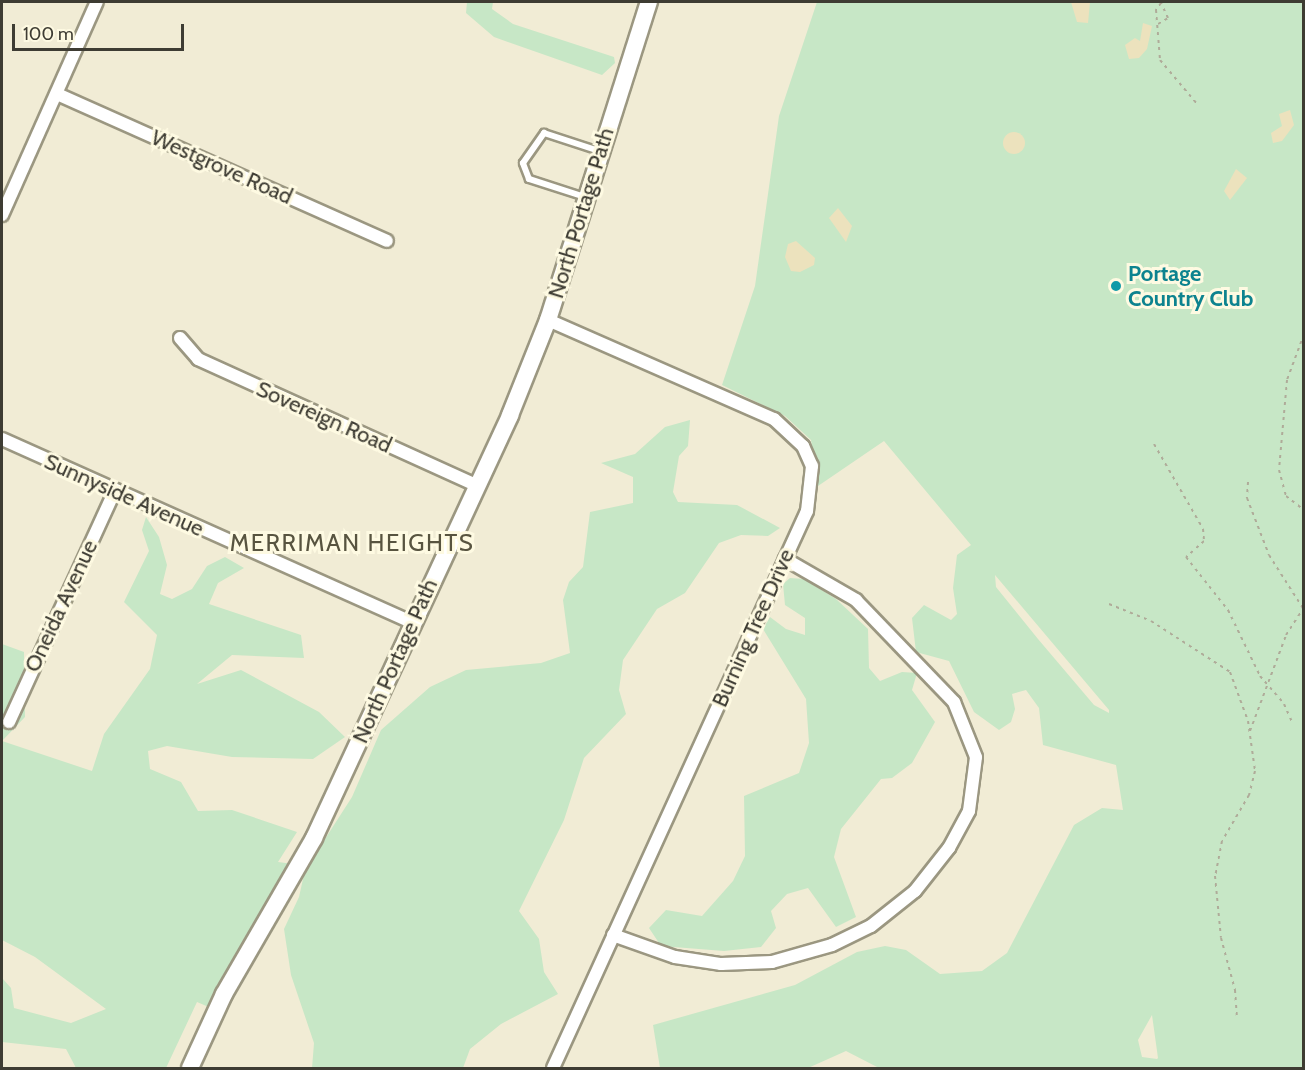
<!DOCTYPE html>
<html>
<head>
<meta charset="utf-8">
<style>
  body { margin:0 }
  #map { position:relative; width:1305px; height:1070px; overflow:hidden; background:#f1ecd5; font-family:Cabin,sans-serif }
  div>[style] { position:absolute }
  .green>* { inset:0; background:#c7e7c6 }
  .sand>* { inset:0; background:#ece2bd }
  .round { border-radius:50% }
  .path>* { height:2px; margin-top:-1px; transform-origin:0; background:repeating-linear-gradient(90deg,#afab99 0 3px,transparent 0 7.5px) }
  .roads { filter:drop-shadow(2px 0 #9b9781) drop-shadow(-2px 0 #9b9781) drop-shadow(0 2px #9b9781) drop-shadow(0 -2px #9b9781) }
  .service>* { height:6px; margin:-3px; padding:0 3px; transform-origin:3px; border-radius:3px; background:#fff }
  .minor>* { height:12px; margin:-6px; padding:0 6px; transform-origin:6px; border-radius:6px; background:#fff }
  .secondary>* { height:16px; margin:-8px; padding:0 8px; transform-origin:8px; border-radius:8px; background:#fff }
  .dots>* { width:16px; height:16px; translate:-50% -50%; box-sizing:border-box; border:3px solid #fefae2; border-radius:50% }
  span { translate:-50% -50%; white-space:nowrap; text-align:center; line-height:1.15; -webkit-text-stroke:6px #fefae2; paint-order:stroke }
  .street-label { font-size:22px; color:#3e3c33 }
  .culture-label { font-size:22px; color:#0d838f; font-weight:700 }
  .left { translate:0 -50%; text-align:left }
  .neighbourhood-label { font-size:24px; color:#585440; letter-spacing:1.5px }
  .frame { position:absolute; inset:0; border:3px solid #3e3c33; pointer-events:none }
  .scale { position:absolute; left:12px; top:24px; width:172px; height:27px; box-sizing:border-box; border:3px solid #3e3c33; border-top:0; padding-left:8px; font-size:18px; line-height:21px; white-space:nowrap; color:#3e3c33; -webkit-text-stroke:4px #fefae2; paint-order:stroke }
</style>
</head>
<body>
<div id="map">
  <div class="green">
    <i style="clip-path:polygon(467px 2px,493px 2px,492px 9px,513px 24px,614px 57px,615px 63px,602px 75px,494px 37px,466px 13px)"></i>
    <i style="clip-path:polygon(evenodd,817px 2px,1303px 2px,1303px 1068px,879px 1068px,846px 1051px,808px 1068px,660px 1068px,653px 1025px,795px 985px,857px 952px,885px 946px,906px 950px,940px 974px,982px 971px,1007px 953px,1074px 825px,1102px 808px,1123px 810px,1116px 765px,1043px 745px,1039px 708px,1026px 690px,1012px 694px,1015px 709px,1011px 722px,999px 730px,974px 712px,949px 661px,916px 652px,912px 618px,924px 605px,951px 620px,957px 614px,953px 588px,957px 555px,971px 545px,884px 441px,818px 486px,811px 440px,785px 416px,722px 385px,755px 286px,779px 116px,817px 2px,995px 575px,1109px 710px,1109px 713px,1094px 705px,1038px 639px,996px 587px,995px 575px,817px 2px,1152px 1015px,1158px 1058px,1157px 1059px,1142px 1057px,1138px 1040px,1152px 1015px)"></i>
    <i style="clip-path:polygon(690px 420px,688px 446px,679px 456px,673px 492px,678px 502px,737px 505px,780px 528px,768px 536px,741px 535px,719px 543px,685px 593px,657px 609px,623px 660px,619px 690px,626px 714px,584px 758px,564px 820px,519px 911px,539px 939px,544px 972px,558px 994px,501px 1024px,470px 1049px,463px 1068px,312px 1068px,314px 1043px,291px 975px,284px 929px,299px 897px,305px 870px,352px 797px,381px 730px,430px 687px,466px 670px,541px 663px,570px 653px,563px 600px,569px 582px,583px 567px,590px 512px,633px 503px,633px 477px,601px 463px,635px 454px,665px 427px)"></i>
    <i style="clip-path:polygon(146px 517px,159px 537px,167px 565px,160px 594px,172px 599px,192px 589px,207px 566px,225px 557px,244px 568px,218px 583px,209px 604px,301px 635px,304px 658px,232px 655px,197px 684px,241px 670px,319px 712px,345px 737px,313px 759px,232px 757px,167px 746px,148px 751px,150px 769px,181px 782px,198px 811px,232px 810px,297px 832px,278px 862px,293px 864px,211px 1008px,197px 1002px,166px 1068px,76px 1068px,66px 1049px,2px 1042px,2px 978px,11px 988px,14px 1008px,71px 1023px,106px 1009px,35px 957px,2px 940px,2px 644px,24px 652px,25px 717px,2px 741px,92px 771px,104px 734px,150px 669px,157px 635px,124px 602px,149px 551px,142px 530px)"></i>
    <i style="clip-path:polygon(790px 578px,804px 579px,836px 599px,868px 629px,869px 668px,880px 681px,902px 672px,917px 673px,912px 690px,935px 722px,912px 763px,892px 778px,881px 779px,841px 829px,834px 857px,856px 917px,836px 927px,808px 888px,787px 894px,771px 911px,776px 928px,761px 947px,724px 951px,661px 946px,649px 928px,666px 910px,702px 916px,733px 881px,745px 856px,744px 796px,799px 773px,809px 743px,806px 699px,763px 629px,770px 617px,786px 629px,805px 635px,805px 618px,785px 605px,783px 584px)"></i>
  </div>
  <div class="sand">
    <i style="clip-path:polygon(1071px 2px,1090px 2px,1088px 23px,1077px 22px)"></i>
    <i style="clip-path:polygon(1143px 23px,1152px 26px,1147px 49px,1139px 58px,1129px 59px,1125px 45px,1135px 38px,1140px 41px)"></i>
    <i style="clip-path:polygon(1290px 110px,1294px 125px,1282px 141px,1273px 143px,1271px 133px,1282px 126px,1279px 114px)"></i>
    <i class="round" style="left:1003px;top:132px;width:22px;height:22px"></i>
    <i style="clip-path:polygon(1236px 169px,1247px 178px,1230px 200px,1224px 191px)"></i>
    <i style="clip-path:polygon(838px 208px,852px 226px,846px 242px,829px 218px)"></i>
    <i style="clip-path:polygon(796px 241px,815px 258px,814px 265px,800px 272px,791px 271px,785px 257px,788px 244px)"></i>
  </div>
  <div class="path">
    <i style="left:1158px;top:24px;width:12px;rotate:-31deg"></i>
    <i style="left:1168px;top:18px;width:17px;rotate:-115deg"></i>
    <i style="left:1161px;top:3px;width:9px;rotate:126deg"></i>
    <i style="left:1156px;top:10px;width:50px;rotate:85.4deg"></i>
    <i style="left:1160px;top:60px;width:59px;rotate:49.8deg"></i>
    <i style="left:1304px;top:334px;width:49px;rotate:110.3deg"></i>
    <i style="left:1287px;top:380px;width:90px;rotate:95.1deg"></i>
    <i style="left:1279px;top:470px;width:27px;rotate:75deg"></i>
    <i style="left:1286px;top:496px;width:23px;rotate:38deg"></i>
    <i style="left:1154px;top:444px;width:98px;rotate:60deg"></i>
    <i style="left:1203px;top:529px;width:12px;rotate:85deg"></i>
    <i style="left:1204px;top:541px;width:24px;rotate:138deg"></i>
    <i style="left:1186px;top:557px;width:68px;rotate:51.6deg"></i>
    <i style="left:1228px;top:610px;width:73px;rotate:64.1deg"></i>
    <i style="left:1260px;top:676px;width:37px;rotate:49deg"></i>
    <i style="left:1284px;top:704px;width:20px;rotate:66deg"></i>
    <i style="left:1248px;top:482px;width:16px;rotate:94deg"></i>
    <i style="left:1247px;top:498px;width:61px;rotate:68.9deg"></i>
    <i style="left:1269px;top:555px;width:65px;rotate:57.5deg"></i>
    <i style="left:1109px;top:604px;width:45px;rotate:22deg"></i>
    <i style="left:1151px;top:621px;width:94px;rotate:32.8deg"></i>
    <i style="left:1230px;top:672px;width:52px;rotate:69.8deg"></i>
    <i style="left:1248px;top:721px;width:50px;rotate:82deg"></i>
    <i style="left:1255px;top:771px;width:25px;rotate:104deg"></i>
    <i style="left:1249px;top:795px;width:53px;rotate:120.4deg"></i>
    <i style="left:1222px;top:841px;width:36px;rotate:101deg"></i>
    <i style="left:1215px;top:876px;width:62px;rotate:84.5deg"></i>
    <i style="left:1221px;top:938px;width:54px;rotate:74.9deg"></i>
    <i style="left:1235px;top:990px;width:28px;rotate:86deg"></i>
    <i style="left:1250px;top:731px;width:103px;rotate:-69.4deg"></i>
    <i style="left:1286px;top:635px;width:33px;rotate:-57deg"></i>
  </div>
  <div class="roads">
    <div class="service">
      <i style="left:585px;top:197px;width:59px;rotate:-162.2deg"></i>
      <i style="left:529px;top:179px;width:17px;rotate:-111deg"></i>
      <i style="left:523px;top:163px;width:37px;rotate:-55deg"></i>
      <i style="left:544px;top:133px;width:58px;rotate:18.1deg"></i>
    </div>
    <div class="minor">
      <i style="left:57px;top:94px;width:361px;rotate:24deg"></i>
      <i style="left:2px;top:215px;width:233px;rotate:-66deg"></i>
      <i style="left:548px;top:320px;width:247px;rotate:23.7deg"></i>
      <i style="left:774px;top:419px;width:40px;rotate:43deg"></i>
      <i style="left:803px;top:446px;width:22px;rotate:66deg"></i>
      <i style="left:812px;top:466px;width:45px;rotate:96.3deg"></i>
      <i style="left:807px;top:511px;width:612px;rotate:114.51deg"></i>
      <i style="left:180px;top:338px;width:28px;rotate:49deg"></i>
      <i style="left:198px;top:359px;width:305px;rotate:24.4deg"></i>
      <i style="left:2px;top:439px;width:449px;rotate:24.1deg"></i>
      <i style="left:9px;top:722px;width:254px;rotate:-65.4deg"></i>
      <i style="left:613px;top:935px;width:66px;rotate:19.5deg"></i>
      <i style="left:675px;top:957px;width:47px;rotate:8.7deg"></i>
      <i style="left:721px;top:964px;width:51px;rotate:-2.2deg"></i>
      <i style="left:772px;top:962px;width:62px;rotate:-15.8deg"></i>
      <i style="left:832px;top:945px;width:43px;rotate:-26deg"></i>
      <i style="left:871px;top:926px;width:56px;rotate:-38.5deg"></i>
      <i style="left:915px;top:891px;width:55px;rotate:-51.7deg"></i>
      <i style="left:949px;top:848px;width:42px;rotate:-61.6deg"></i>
      <i style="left:969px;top:811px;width:54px;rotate:-82.6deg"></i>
      <i style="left:976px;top:757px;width:59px;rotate:-111.8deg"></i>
      <i style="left:954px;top:702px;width:141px;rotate:-133.9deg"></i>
      <i style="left:856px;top:600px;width:82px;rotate:-150deg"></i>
    </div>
    <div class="secondary">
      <i style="left:190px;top:1068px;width:81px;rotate:-65.3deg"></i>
      <i style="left:224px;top:994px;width:180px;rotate:-60deg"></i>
      <i style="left:314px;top:838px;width:466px;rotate:-65.1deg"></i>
      <i style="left:510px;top:415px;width:102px;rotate:-68.2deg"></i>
      <i style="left:548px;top:320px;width:334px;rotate:-72.4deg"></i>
    </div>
  </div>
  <div class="dots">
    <i style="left:1116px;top:286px;background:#0f9aa8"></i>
  </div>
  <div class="street-label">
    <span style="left:222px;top:167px;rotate:24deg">Westgrove Road</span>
    <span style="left:581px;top:213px;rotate:-73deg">North Portage Path</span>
    <span style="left:324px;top:417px;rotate:24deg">Sovereign Road</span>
    <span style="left:124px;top:495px;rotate:24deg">Sunnyside Avenue</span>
    <span style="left:61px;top:606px;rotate:-65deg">Oneida Avenue</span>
    <span style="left:753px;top:628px;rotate:-66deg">Burning Tree Drive</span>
    <span style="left:395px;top:661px;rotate:-66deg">North Portage Path</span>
  </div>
  <div class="culture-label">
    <span class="left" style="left:1128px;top:286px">Portage<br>Country Club</span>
  </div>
  <div class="neighbourhood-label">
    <span style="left:352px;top:543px">MERRIMAN HEIGHTS</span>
  </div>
  <div class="frame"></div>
  <div class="scale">100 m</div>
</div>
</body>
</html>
